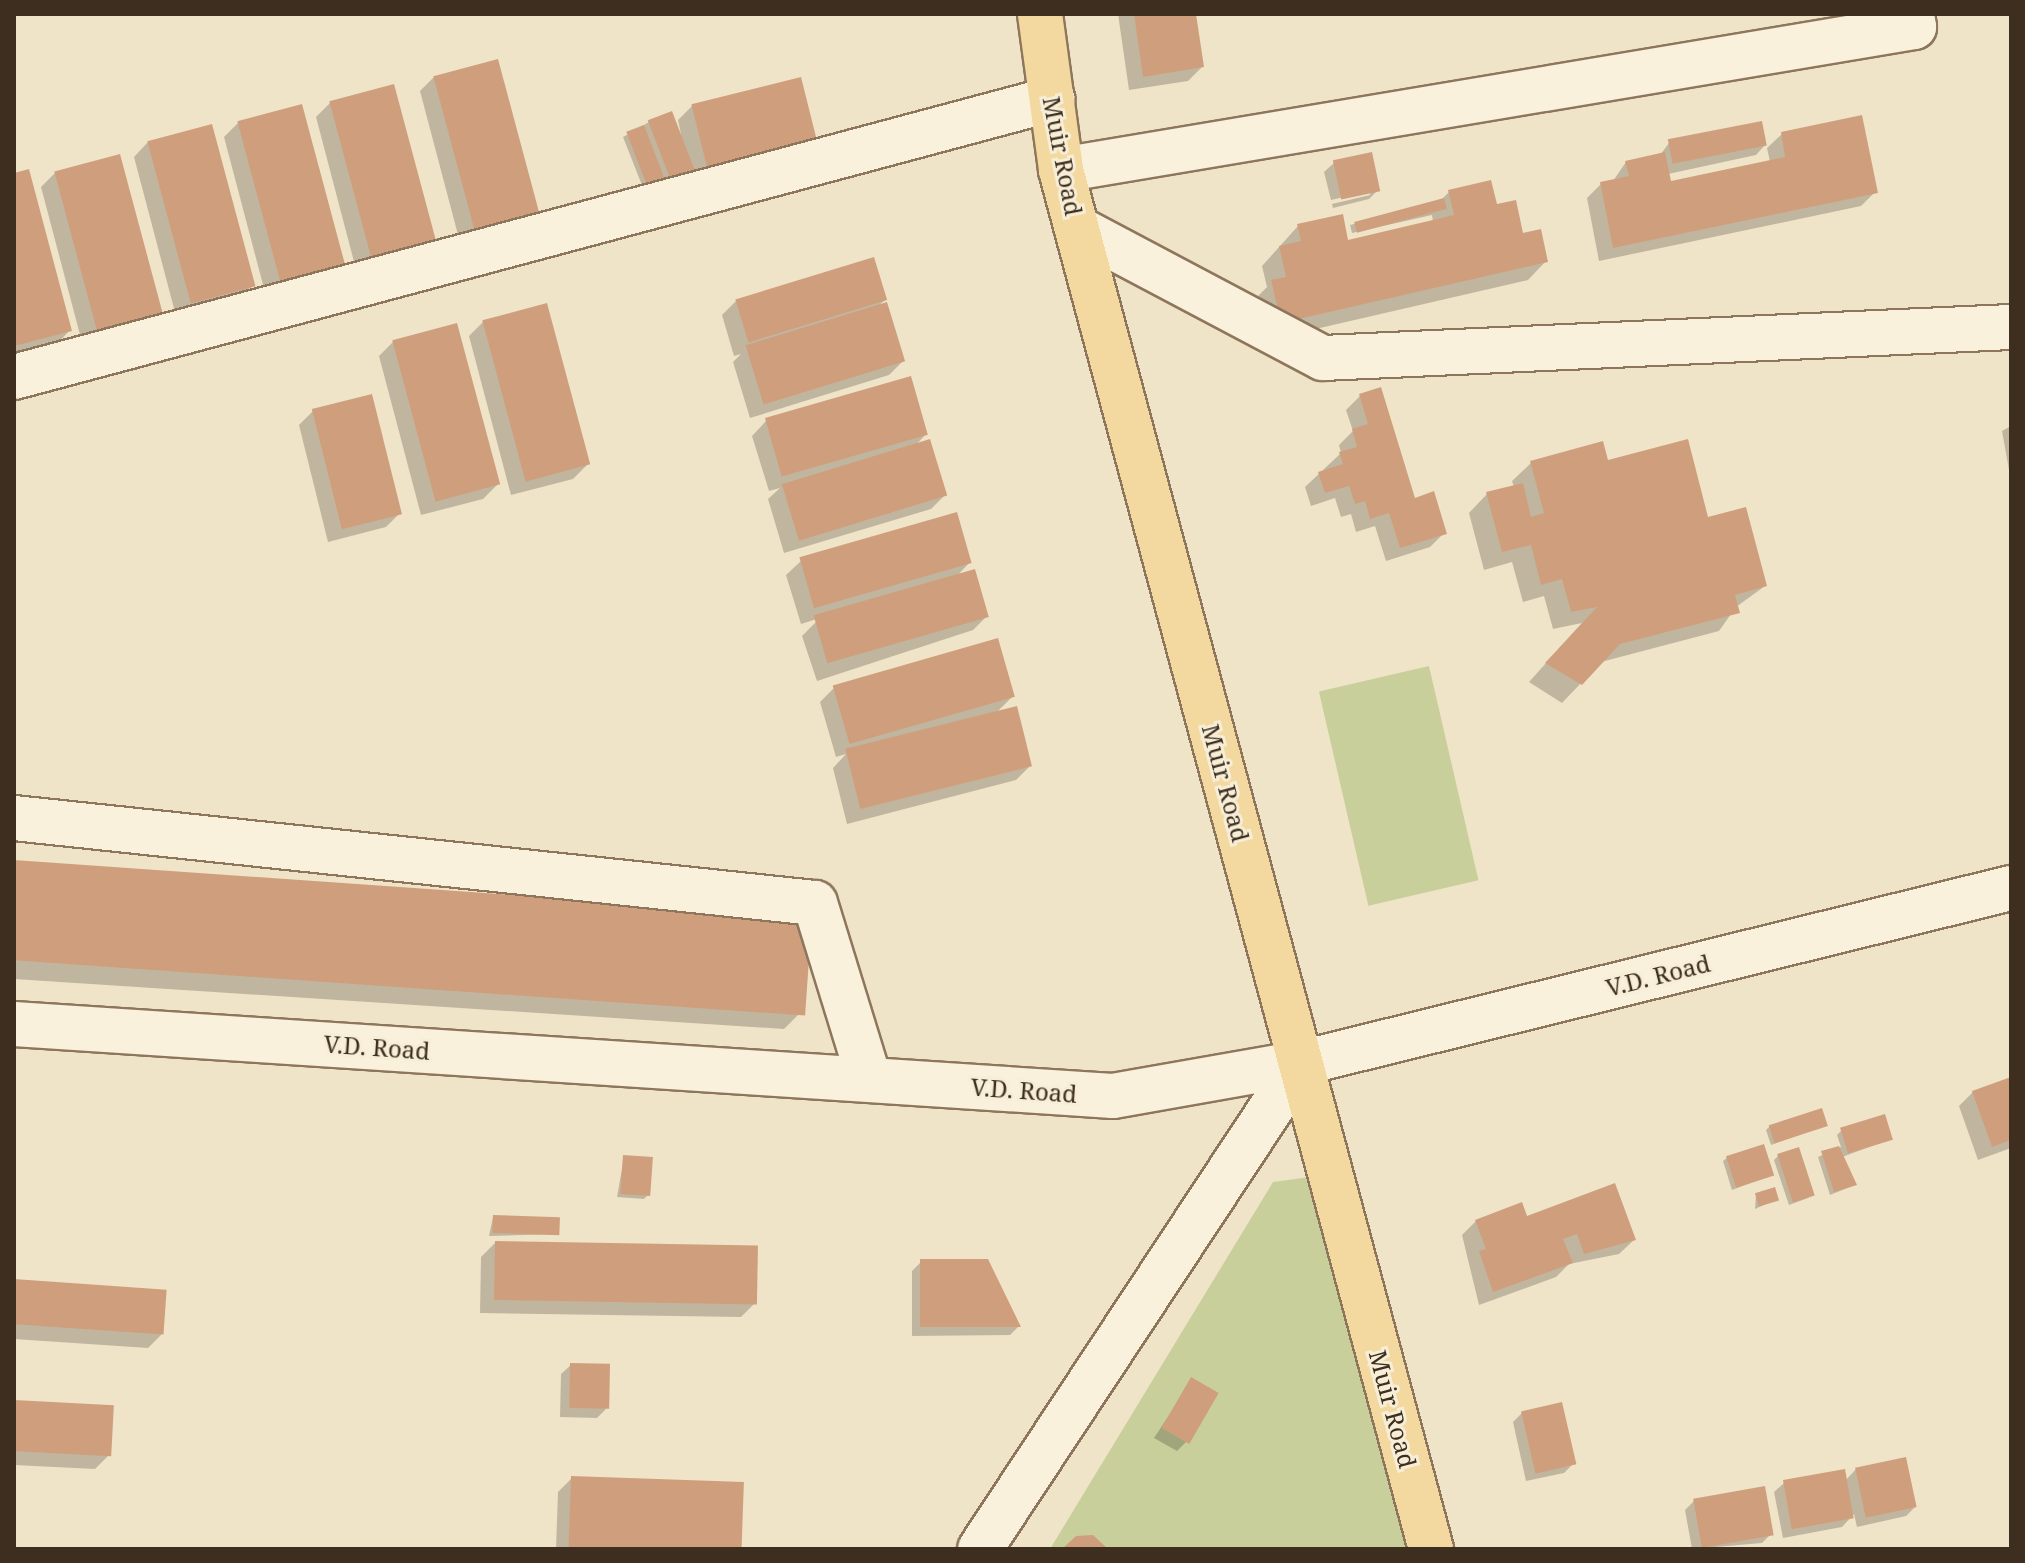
<!DOCTYPE html>
<html>
<head>
<meta charset="utf-8">
<style>
  body { margin:0 }
  #map { position:relative; width:2025px; height:1563px; overflow:hidden; background:#f0e4c8; font-family:"Noto Serif",serif }
  div>[style] { position:absolute }
  .green>* { inset:0; background:#c9cf9b; transform-origin:0 0 }
  .shadow>* { inset:0; background:#0003 }
  .building>* { inset:0; background:#cf9f7d; transform-origin:0 0 }
  .roads { filter:drop-shadow(2px 0 #8d765c) drop-shadow(-2px 0 #8d765c) drop-shadow(0 2px #8d765c) drop-shadow(0 -2px #8d765c) }
  .minor>* { height:44px; margin:-22px; padding:0 22px; transform-origin:22px; border-radius:22px; background:#faf1dc }
  .major>* { height:44px; margin:-22px; padding:0 22px; transform-origin:22px; border-radius:22px; background:#f3d9a0 }
  span { translate:-50% -50%; white-space:nowrap; text-align:center; line-height:1.15; -webkit-text-stroke:6px #f7eed8; paint-order:stroke }
  .street-label { font-size:24px; color:#3d2e20 }
  .frame { position:absolute; inset:0; border:16px solid #3d2e20; pointer-events:none }
</style>
</head>
<body>
<div id="map">
  <div class="green">
    <i style="left:1429px;top:666px;width:220px;height:113px;rotate:77deg"></i>
    <i style="clip-path:polygon(1317px 1176px,1410px 1549px,1050px 1549px,1273px 1182px)"></i>
  </div>
  <div class="shadow">
    <i style="clip-path:polygon(1118px 14px,1194px 14px,1202px 67px,1188px 81px,1129px 90px)"></i>
    <i style="clip-path:polygon(434px 77px,538px 220px,462px 250px,420px 91px)"></i>
    <i style="clip-path:polygon(330px 103px,420px 260px,358px 277px,316px 117px)"></i>
    <i style="clip-path:polygon(692px 106px,815px 138px,801px 152px,647px 198px,623px 137px,649px 122px,681px 134px,678px 120px)"></i>
    <i style="clip-path:polygon(238px 123px,342px 265px,266px 296px,224px 137px)"></i>
    <i style="clip-path:polygon(1782px 134px,1875px 192px,1861px 206px,1599px 261px,1587px 198px,1601px 184px,1613px 181px,1626px 162px,1660px 155px,1669px 143px,1765px 145px,1756px 155px,1668px 174px,1670px 183px,1770px 162px,1767px 148px)"></i>
    <i style="clip-path:polygon(148px 142px,253px 285px,238px 299px,176px 316px,134px 157px)"></i>
    <i style="clip-path:polygon(evenodd,1334px 163px,1378px 190px,1369px 199px,1333px 208px,1324px 172px,1334px 163px,1370px 191px,1370px 195px,1332px 204px,1331px 200px,1370px 191px)"></i>
    <i style="clip-path:polygon(55px 173px,146px 329px,83px 346px,41px 187px)"></i>
    <i style="clip-path:polygon(14px 175px,70px 330px,56px 345px,14px 356px)"></i>
    <i style="clip-path:polygon(1449px 192px,1522px 235px,1546px 261px,1528px 280px,1263px 341px,1254px 300px,1267px 287px,1262px 266px,1298px 226px,1347px 242px,1433px 222px,1432px 215px,1352px 233px,1350px 225px,1440px 201px)"></i>
    <i style="clip-path:polygon(885px 300px,877px 307px,903px 361px,889px 375px,750px 418px,733px 362px,741px 354px,734px 356px,722px 315px,736px 301px)"></i>
    <i style="clip-path:polygon(483px 322px,587px 465px,573px 479px,511px 495px,469px 336px)"></i>
    <i style="clip-path:polygon(393px 342px,497px 485px,483px 499px,421px 515px,379px 356px)"></i>
    <i style="clip-path:polygon(1360px 396px,1413px 500px,1444px 533px,1430px 547px,1386px 561px,1375px 526px,1356px 532px,1351px 514px,1341px 517px,1335px 498px,1311px 506px,1305px 487px,1341px 453px,1339px 445px,1353px 431px,1346px 410px)"></i>
    <i style="clip-path:polygon(313px 411px,400px 513px,386px 527px,328px 542px,299px 425px)"></i>
    <i style="clip-path:polygon(766px 421px,926px 434px,915px 446px,945px 495px,931px 509px,784px 553px,768px 499px,780px 488px,769px 491px,752px 436px)"></i>
    <i style="clip-path:polygon(2011px 426px,2011px 470px,2009px 470px,2002px 431px)"></i>
    <i style="clip-path:polygon(1531px 463px,1606px 463px,1707px 520px,1765px 586px,1736px 607px,1719px 631px,1601px 662px,1562px 703px,1529px 682px,1582px 623px,1553px 629px,1544px 596px,1523px 602px,1512px 562px,1484px 570px,1469px 513px,1487px 494px,1514px 487px,1512px 481px)"></i>
    <i style="clip-path:polygon(956px 514px,970px 562px,956px 577px,987px 616px,973px 630px,817px 681px,802px 636px,820px 618px,801px 624px,786px 575px,801px 561px)"></i>
    <i style="clip-path:polygon(834px 688px,1013px 696px,995px 714px,1030px 766px,1016px 780px,847px 824px,833px 768px,846px 754px,836px 757px,820px 702px)"></i>
    <i style="clip-path:polygon(14px 862px,803px 1010px,784px 1029px,14px 979px)"></i>
    <i style="clip-path:polygon(2011px 1079px,2011px 1148px,1978px 1160px,1959px 1106px,1973px 1092px)"></i>
    <i style="clip-path:polygon(1826px 1125px,1771px 1145px,1766px 1130px,1770px 1126px)"></i>
    <i style="clip-path:polygon(1841px 1131px,1891px 1139px,1842px 1157px,1855px 1185px,1830px 1195px,1818px 1157px,1841px 1147px,1837px 1135px)"></i>
    <i style="clip-path:polygon(1778px 1156px,1812px 1194px,1808px 1198px,1789px 1205px,1774px 1160px)"></i>
    <i style="clip-path:polygon(624px 1157px,648px 1195px,644px 1199px,617px 1197px)"></i>
    <i style="clip-path:polygon(1728px 1157px,1772px 1175px,1732px 1190px,1723px 1161px)"></i>
    <i style="clip-path:polygon(1756px 1195px,1777px 1199px,1755px 1209px)"></i>
    <i style="clip-path:polygon(493px 1217px,557px 1234px,489px 1236px)"></i>
    <i style="clip-path:polygon(1525px 1218px,1634px 1240px,1619px 1254px,1569px 1264px,1556px 1277px,1479px 1305px,1462px 1235px,1476px 1221px)"></i>
    <i style="clip-path:polygon(495px 1243px,755px 1303px,741px 1317px,480px 1313px,481px 1257px)"></i>
    <i style="clip-path:polygon(921px 1262px,1019px 1326px,1010px 1335px,912px 1336px,912px 1271px)"></i>
    <i style="clip-path:polygon(14px 1281px,162px 1334px,148px 1348px,14px 1339px)"></i>
    <i style="clip-path:polygon(571px 1365px,606px 1409px,597px 1418px,560px 1417px,561px 1374px)"></i>
    <i style="clip-path:polygon(1192px 1380px,1186px 1442px,1177px 1451px,1154px 1438px)"></i>
    <i style="clip-path:polygon(14px 1402px,109px 1455px,95px 1469px,14px 1465px)"></i>
    <i style="clip-path:polygon(1522px 1413px,1573px 1464px,1564px 1473px,1526px 1481px,1513px 1422px)"></i>
    <i style="clip-path:polygon(1856px 1469px,1915px 1507px,1906px 1516px,1857px 1527px,1854px 1514px,1842px 1527px,1783px 1538px,1774px 1492px,1784px 1483px,1845px 1481px)"></i>
    <i style="clip-path:polygon(572px 1478px,739px 1549px,556px 1549px,558px 1492px)"></i>
    <i style="clip-path:polygon(1694px 1501px,1771px 1534px,1762px 1543px,1692px 1549px,1685px 1510px)"></i>
  </div>
  <div class="building">
    <i style="clip-path:polygon(1134px 14px,1196px 14px,1204px 67px,1143px 77px)"></i>
    <i style="left:498px;top:59px;width:167px;height:67px;rotate:75deg"></i>
    <i style="left:801px;top:77px;width:64px;height:113px;rotate:76deg"></i>
    <i style="left:394px;top:84px;width:168px;height:67px;rotate:75deg"></i>
    <i style="left:302px;top:104px;width:167px;height:67px;rotate:75deg"></i>
    <i style="left:672px;top:111px;width:65px;height:26px;rotate:69deg"></i>
    <i style="clip-path:polygon(1862px 115px,1878px 193px,1613px 248px,1600px 182px,1629px 176px,1625px 161px,1665px 152px,1671px 181px,1785px 157px,1781px 132px)"></i>
    <i style="left:1762px;top:121px;width:25px;height:96px;rotate:79deg"></i>
    <i style="left:212px;top:124px;width:168px;height:67px;rotate:75deg"></i>
    <i style="left:644px;top:125px;width:69px;height:19px;rotate:69deg"></i>
    <i style="left:1372px;top:152px;width:40px;height:40px;rotate:78deg"></i>
    <i style="left:120px;top:154px;width:167px;height:68px;rotate:75deg"></i>
    <i style="clip-path:polygon(29px 169px,72px 331px,14px 346px,14px 173px)"></i>
    <i style="clip-path:polygon(1491px 180px,1497px 204px,1516px 200px,1523px 233px,1541px 229px,1548px 262px,1281px 323px,1271px 280px,1286px 277px,1279px 246px,1301px 241px,1297px 224px,1343px 214px,1348px 240px,1454px 215px,1448px 190px)"></i>
    <i style="left:1444px;top:198px;width:11px;height:93px;rotate:75deg"></i>
    <i style="left:874px;top:257px;width:45px;height:145px;rotate:73deg"></i>
    <i style="left:887px;top:302px;width:62px;height:148px;rotate:73deg"></i>
    <i style="left:547px;top:303px;width:167px;height:67px;rotate:75deg"></i>
    <i style="left:457px;top:323px;width:167px;height:67px;rotate:75deg"></i>
    <i style="left:911px;top:376px;width:61px;height:152px;rotate:74deg"></i>
    <i style="clip-path:polygon(1381px 387px,1415px 498px,1434px 491px,1447px 534px,1400px 548px,1389px 513px,1370px 519px,1365px 501px,1355px 504px,1349px 486px,1325px 493px,1318px 472px,1343px 464px,1339px 452px,1357px 447px,1352px 429px,1368px 424px,1359px 394px)"></i>
    <i style="left:372px;top:394px;width:124px;height:62px;rotate:76deg"></i>
    <i style="left:930px;top:439px;width:59px;height:155px;rotate:73deg"></i>
    <i style="clip-path:polygon(1688px 439px,1708px 517px,1746px 507px,1767px 586px,1735px 595px,1740px 613px,1620px 644px,1582px 685px,1545px 663px,1597px 607px,1571px 612px,1562px 579px,1541px 585px,1531px 545px,1502px 552px,1486px 492px,1523px 483px,1531px 517px,1544px 513px,1530px 461px,1603px 441px,1608px 460px)"></i>
    <i style="left:957px;top:512px;width:53px;height:164px;rotate:74deg"></i>
    <i style="left:975px;top:569px;width:50px;height:168px;rotate:74deg"></i>
    <i style="left:998px;top:638px;width:61px;height:172px;rotate:74deg"></i>
    <i style="left:1017px;top:706px;width:62px;height:177px;rotate:76deg"></i>
    <i style="left:14px;top:860px;width:800px;height:100px;rotate:4deg"></i>
    <i style="clip-path:polygon(2011px 1077px,2011px 1140px,1992px 1147px,1972px 1091px)"></i>
    <i style="left:1822px;top:1108px;width:19px;height:56px;rotate:72deg"></i>
    <i style="left:1885px;top:1114px;width:27px;height:47px;rotate:73deg"></i>
    <i style="left:1764px;top:1144px;width:33px;height:40px;rotate:72deg"></i>
    <i style="clip-path:polygon(1839px 1146px,1857px 1185px,1834px 1192px,1821px 1151px)"></i>
    <i style="left:1799px;top:1147px;width:51px;height:23px;rotate:72deg"></i>
    <i style="left:623px;top:1155px;width:30px;height:39px;rotate:4deg"></i>
    <i style="clip-path:polygon(1615px 1183px,1636px 1240px,1584px 1254px,1577px 1234px,1563px 1239px,1573px 1263px,1493px 1292px,1479px 1251px,1486px 1249px,1475px 1220px,1522px 1202px,1527px 1216px)"></i>
    <i style="left:1775px;top:1187px;width:14px;height:21px;rotate:73deg"></i>
    <i style="left:493px;top:1215px;width:67px;height:18px;rotate:2deg"></i>
    <i style="left:495px;top:1241px;width:263px;height:59px;rotate:1deg"></i>
    <i style="clip-path:polygon(920px 1259px,988px 1259px,1021px 1327px,920px 1327px)"></i>
    <i style="left:14px;top:1279px;width:153px;height:45px;rotate:4deg"></i>
    <i style="left:570px;top:1363px;width:40px;height:45px;rotate:1deg"></i>
    <i style="left:1191px;top:1377px;width:32px;height:59px;rotate:30deg"></i>
    <i style="left:14px;top:1400px;width:100px;height:51px;rotate:3deg"></i>
    <i style="left:1562px;top:1402px;width:64px;height:42px;rotate:77deg"></i>
    <i style="left:1906px;top:1457px;width:51px;height:52px;rotate:78deg"></i>
    <i style="left:1845px;top:1469px;width:50px;height:63px;rotate:80deg"></i>
    <i style="left:571px;top:1476px;width:173px;height:73px;rotate:2deg"></i>
    <i style="left:1765px;top:1486px;width:50px;height:73px;rotate:80deg"></i>
    <i style="clip-path:polygon(1093px 1535px,1108px 1549px,1062px 1549px,1076px 1536px)"></i>
  </div>
  <div class="roads">
    <div class="minor">
      <i style="left:1061px;top:170px;width:865px;rotate:-9.52deg"></i>
      <i style="left:1914px;top:27px;width:13px;rotate:-99deg"></i>
      <i style="left:1077px;top:228px;width:278px;rotate:27.9deg"></i>
      <i style="left:1323px;top:358px;width:689px;rotate:-2.58deg"></i>
      <i style="left:14px;top:377px;width:1075px;rotate:-14.99deg"></i>
      <i style="left:14px;top:818px;width:805px;rotate:6.06deg"></i>
      <i style="left:815px;top:903px;width:184px;rotate:72.9deg"></i>
      <i style="left:14px;top:1024px;width:1101px;rotate:3.75deg"></i>
      <i style="left:1113px;top:1096px;width:191px;rotate:-10deg"></i>
      <i style="left:1301px;top:1063px;width:731px;rotate:-13.85deg"></i>
      <i style="left:980px;top:1549px;width:582px;rotate:-56.56deg"></i>
    </div>
    <div class="major">
      <i style="left:1040px;top:14px;width:157px;rotate:82.3deg"></i>
      <i style="left:1061px;top:170px;width:1428px;rotate:74.98deg"></i>
    </div>
  </div>
  <div class="street-label">
    <span style="left:1063px;top:156px;rotate:79deg">Muir Road</span>
    <span style="left:1226px;top:783px;rotate:75deg">Muir Road</span>
    <span style="left:1658px;top:975px;rotate:-14deg">V.D. Road</span>
    <span style="left:377px;top:1047px;rotate:4deg">V.D. Road</span>
    <span style="left:1024px;top:1090px;rotate:4deg">V.D. Road</span>
    <span style="left:1393px;top:1409px;rotate:75deg">Muir Road</span>
  </div>
  <div class="frame"></div>
</div>
</body>
</html>
